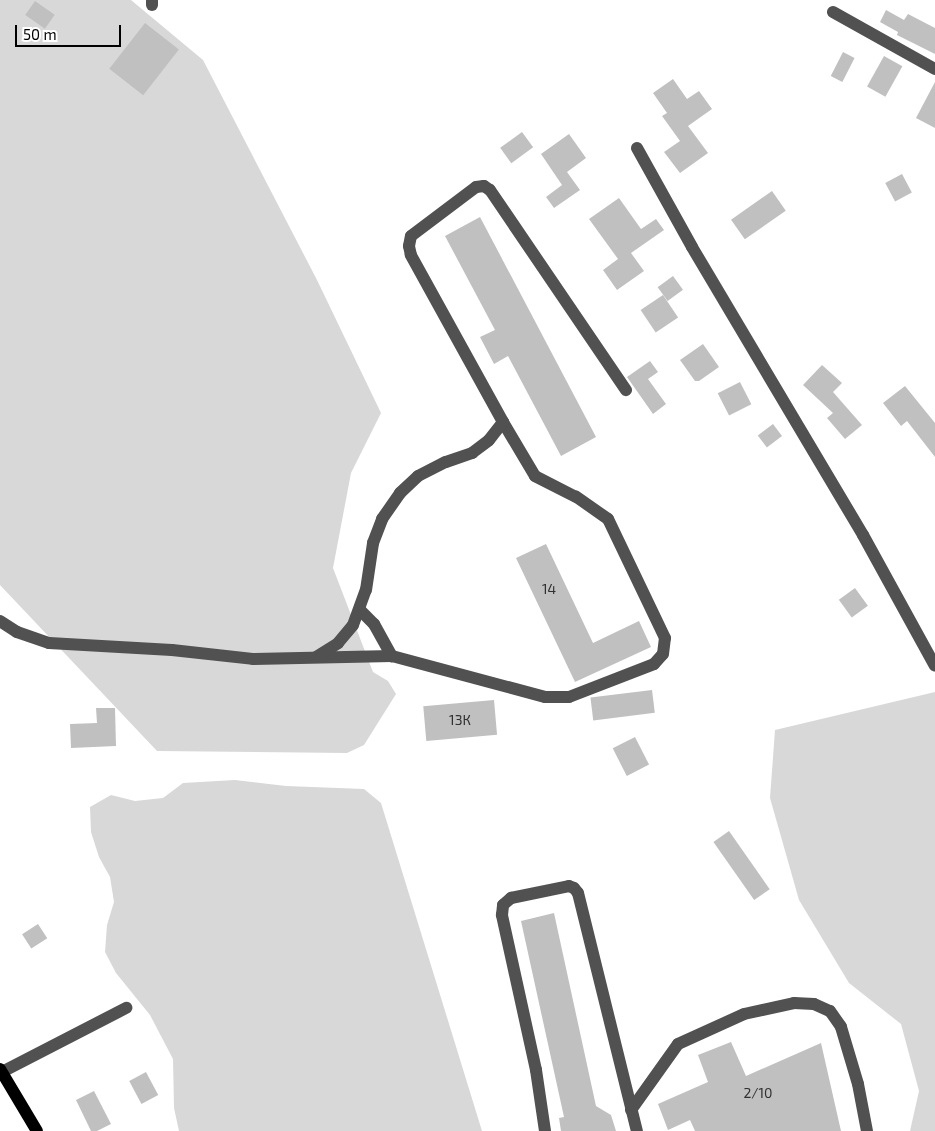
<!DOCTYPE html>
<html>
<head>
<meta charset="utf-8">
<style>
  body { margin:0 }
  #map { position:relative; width:935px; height:1131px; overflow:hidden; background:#fff; font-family:"Exo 2",sans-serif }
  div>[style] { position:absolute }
  .green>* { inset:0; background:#d8d8d8 }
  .building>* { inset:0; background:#c0c0c0; transform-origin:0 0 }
  .minor>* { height:12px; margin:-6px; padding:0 6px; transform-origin:6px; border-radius:6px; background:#515151 }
  .major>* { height:12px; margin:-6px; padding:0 6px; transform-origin:6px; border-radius:6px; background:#000 }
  span { translate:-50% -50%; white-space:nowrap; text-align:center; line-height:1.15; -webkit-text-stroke:5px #fff; paint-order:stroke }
  .number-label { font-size:14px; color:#303030 }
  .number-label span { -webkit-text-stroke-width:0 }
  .scale { position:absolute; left:15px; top:25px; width:106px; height:22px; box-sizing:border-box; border:2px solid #000; border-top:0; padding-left:6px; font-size:15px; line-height:18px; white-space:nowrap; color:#000; -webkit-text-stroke:4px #fff; paint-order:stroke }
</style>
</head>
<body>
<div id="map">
  <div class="green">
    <i style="clip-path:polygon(0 0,131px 0,203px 60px,317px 280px,381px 413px,351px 473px,333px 568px,373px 672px,388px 681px,396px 694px,364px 745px,347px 753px,157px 751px,0 585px)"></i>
    <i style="clip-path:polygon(935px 692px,935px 1131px,910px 1131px,919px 1091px,901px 1024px,849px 983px,799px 900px,770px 798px,775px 730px)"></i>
    <i style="clip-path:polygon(235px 780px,286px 786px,364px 789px,381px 803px,482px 1131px,179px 1131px,174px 1108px,173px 1059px,150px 1015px,116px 973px,105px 952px,107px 925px,114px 902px,110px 877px,99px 857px,91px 832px,90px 807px,111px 795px,135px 801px,163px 798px,183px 783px)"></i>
  </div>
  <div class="building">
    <i style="left:35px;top:1px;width:24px;height:17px;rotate:35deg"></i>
    <i style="clip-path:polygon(886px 10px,904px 20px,908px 14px,935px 28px,935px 54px,897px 35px,898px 32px,880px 22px)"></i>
    <i style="left:145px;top:23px;width:43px;height:58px;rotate:38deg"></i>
    <i style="left:843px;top:52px;width:13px;height:27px;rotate:27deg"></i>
    <i style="left:884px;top:56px;width:21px;height:35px;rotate:29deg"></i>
    <i style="clip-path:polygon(673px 79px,687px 99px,699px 91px,712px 109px,688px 126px,708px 153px,680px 173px,664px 152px,680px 141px,662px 116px,667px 113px,653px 93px)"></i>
    <i style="clip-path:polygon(935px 82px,935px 128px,916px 118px)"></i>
    <i style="left:522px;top:132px;width:19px;height:27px;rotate:54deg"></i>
    <i style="clip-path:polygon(569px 134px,586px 158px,567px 172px,580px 190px,554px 208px,546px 197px,562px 185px,541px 154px)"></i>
    <i style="left:902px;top:174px;width:21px;height:19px;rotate:62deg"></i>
    <i style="left:772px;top:191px;width:24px;height:50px;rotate:55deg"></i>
    <i style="clip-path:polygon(619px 198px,641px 229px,656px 219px,664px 230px,631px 253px,644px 271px,617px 290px,603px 270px,618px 259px,589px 219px)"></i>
    <i style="clip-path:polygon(480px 217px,596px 437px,561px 456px,508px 356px,494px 364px,480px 337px,495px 330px,445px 236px)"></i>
    <i style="left:673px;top:276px;width:17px;height:19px;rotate:54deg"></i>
    <i style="left:663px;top:295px;width:27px;height:27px;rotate:56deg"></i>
    <i style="clip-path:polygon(703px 344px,719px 367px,699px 381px,695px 381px,680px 360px)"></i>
    <i style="clip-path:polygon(650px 361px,658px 372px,648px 379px,666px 404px,653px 414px,627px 377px)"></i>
    <i style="clip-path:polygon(822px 365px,842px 383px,833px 392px,862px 425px,845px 439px,827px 418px,833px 413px,803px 385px)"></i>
    <i style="left:740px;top:382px;width:25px;height:25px;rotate:63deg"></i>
    <i style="clip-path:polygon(905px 386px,935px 423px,935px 457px,907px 421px,901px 426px,883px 403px)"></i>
    <i style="left:773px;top:424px;width:15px;height:19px;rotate:53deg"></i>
    <i style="clip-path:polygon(546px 544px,593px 643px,639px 621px,651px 647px,575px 682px,516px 558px)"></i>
    <i style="left:855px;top:588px;width:22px;height:20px;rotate:54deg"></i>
    <i style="left:652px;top:690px;width:23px;height:62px;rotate:83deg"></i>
    <i style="left:494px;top:700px;width:35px;height:71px;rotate:85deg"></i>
    <i style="clip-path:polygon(96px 708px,115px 708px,116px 746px,71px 748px,70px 724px,97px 723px)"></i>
    <i style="left:635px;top:737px;width:31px;height:25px;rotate:63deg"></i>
    <i style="left:729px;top:831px;width:71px;height:19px;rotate:55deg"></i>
    <i style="clip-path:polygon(554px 913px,596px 1106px,611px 1115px,616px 1131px,561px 1131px,559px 1118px,564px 1117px,521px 921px)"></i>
    <i style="left:38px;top:924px;width:17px;height:19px;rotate:57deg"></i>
    <i style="clip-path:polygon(731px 1042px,746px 1076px,821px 1043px,841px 1131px,695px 1131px,690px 1120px,668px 1130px,658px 1104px,708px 1082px,698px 1055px)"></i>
    <i style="left:146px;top:1072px;width:26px;height:19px;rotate:62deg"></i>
    <i style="clip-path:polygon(94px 1091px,111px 1124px,97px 1131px,91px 1131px,76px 1100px)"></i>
  </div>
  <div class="minor">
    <i style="left:152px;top:0;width:5px;rotate:90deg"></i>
    <i style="left:833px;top:12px;width:117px;rotate:29.2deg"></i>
    <i style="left:637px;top:148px;width:113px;rotate:60.9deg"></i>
    <i style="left:692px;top:247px;width:335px;rotate:59.3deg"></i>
    <i style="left:863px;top:535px;width:149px;rotate:61.2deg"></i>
    <i style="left:360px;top:610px;width:20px;rotate:45deg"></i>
    <i style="left:374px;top:624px;width:37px;rotate:61deg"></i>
    <i style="left:0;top:621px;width:20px;rotate:33deg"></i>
    <i style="left:17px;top:632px;width:34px;rotate:19deg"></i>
    <i style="left:49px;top:643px;width:123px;rotate:3.3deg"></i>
    <i style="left:172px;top:650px;width:81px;rotate:6.3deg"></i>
    <i style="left:253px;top:659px;width:139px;rotate:-1.2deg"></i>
    <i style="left:392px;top:656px;width:158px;rotate:15deg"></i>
    <i style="left:545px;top:697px;width:24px"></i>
    <i style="left:569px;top:697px;width:91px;rotate:-21.2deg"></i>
    <i style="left:654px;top:664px;width:13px;rotate:-48deg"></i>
    <i style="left:663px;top:654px;width:16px;rotate:-83deg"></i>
    <i style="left:665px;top:638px;width:132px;rotate:-115.6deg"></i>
    <i style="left:608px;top:519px;width:39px;rotate:-145deg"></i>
    <i style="left:576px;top:497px;width:46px;rotate:-152.9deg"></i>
    <i style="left:535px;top:476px;width:63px;rotate:-120.7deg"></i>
    <i style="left:503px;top:422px;width:191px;rotate:-118.9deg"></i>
    <i style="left:411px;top:255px;width:9px;rotate:-103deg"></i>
    <i style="left:409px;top:246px;width:10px;rotate:-79deg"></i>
    <i style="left:411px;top:236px;width:81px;rotate:-37deg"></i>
    <i style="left:476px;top:187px;width:8px;rotate:-7deg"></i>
    <i style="left:484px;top:186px;width:7px;rotate:34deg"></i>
    <i style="left:490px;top:190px;width:242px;rotate:55.8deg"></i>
    <i style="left:316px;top:657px;width:26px;rotate:-32deg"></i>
    <i style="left:338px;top:643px;width:23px;rotate:-50deg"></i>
    <i style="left:353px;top:625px;width:37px;rotate:-70deg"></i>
    <i style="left:366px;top:590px;width:48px;rotate:-81.5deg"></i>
    <i style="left:373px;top:543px;width:26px;rotate:-69deg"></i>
    <i style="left:382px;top:519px;width:32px;rotate:-55deg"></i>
    <i style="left:400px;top:493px;width:25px;rotate:-43deg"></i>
    <i style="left:418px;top:476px;width:31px;rotate:-27deg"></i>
    <i style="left:446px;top:462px;width:28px;rotate:-19deg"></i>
    <i style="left:472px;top:453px;width:21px;rotate:-37deg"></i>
    <i style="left:489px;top:440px;width:23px;rotate:-52deg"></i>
    <i style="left:2px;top:1072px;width:140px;rotate:-27.3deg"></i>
    <i style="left:631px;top:1110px;width:81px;rotate:-54.5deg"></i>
    <i style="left:678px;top:1044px;width:72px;rotate:-24.4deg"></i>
    <i style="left:744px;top:1014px;width:51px;rotate:-12.4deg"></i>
    <i style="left:794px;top:1003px;width:20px;rotate:3deg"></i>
    <i style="left:814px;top:1004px;width:17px;rotate:24deg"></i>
    <i style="left:830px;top:1011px;width:19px;rotate:55deg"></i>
    <i style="left:841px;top:1027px;width:59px;rotate:73.4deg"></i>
    <i style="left:858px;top:1084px;width:48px;rotate:79.2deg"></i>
    <i style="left:545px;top:1131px;width:62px;rotate:-98.4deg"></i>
    <i style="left:536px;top:1070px;width:159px;rotate:-102.4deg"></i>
    <i style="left:502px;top:915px;width:10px;rotate:-84deg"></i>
    <i style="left:503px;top:905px;width:11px;rotate:-41deg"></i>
    <i style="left:511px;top:898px;width:59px;rotate:-11.7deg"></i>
    <i style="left:569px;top:886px;width:5px;rotate:22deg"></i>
    <i style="left:574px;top:888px;width:6px;rotate:51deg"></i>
    <i style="left:578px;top:893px;width:245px;rotate:76.1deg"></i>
  </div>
  <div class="major">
    <i style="left:0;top:1069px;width:72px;rotate:59.2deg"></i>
  </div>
  <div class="number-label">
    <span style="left:549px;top:589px">14</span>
    <span style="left:460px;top:720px">13К</span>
    <span style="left:758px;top:1093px">2/10</span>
  </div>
  <div class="scale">50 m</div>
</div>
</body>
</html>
